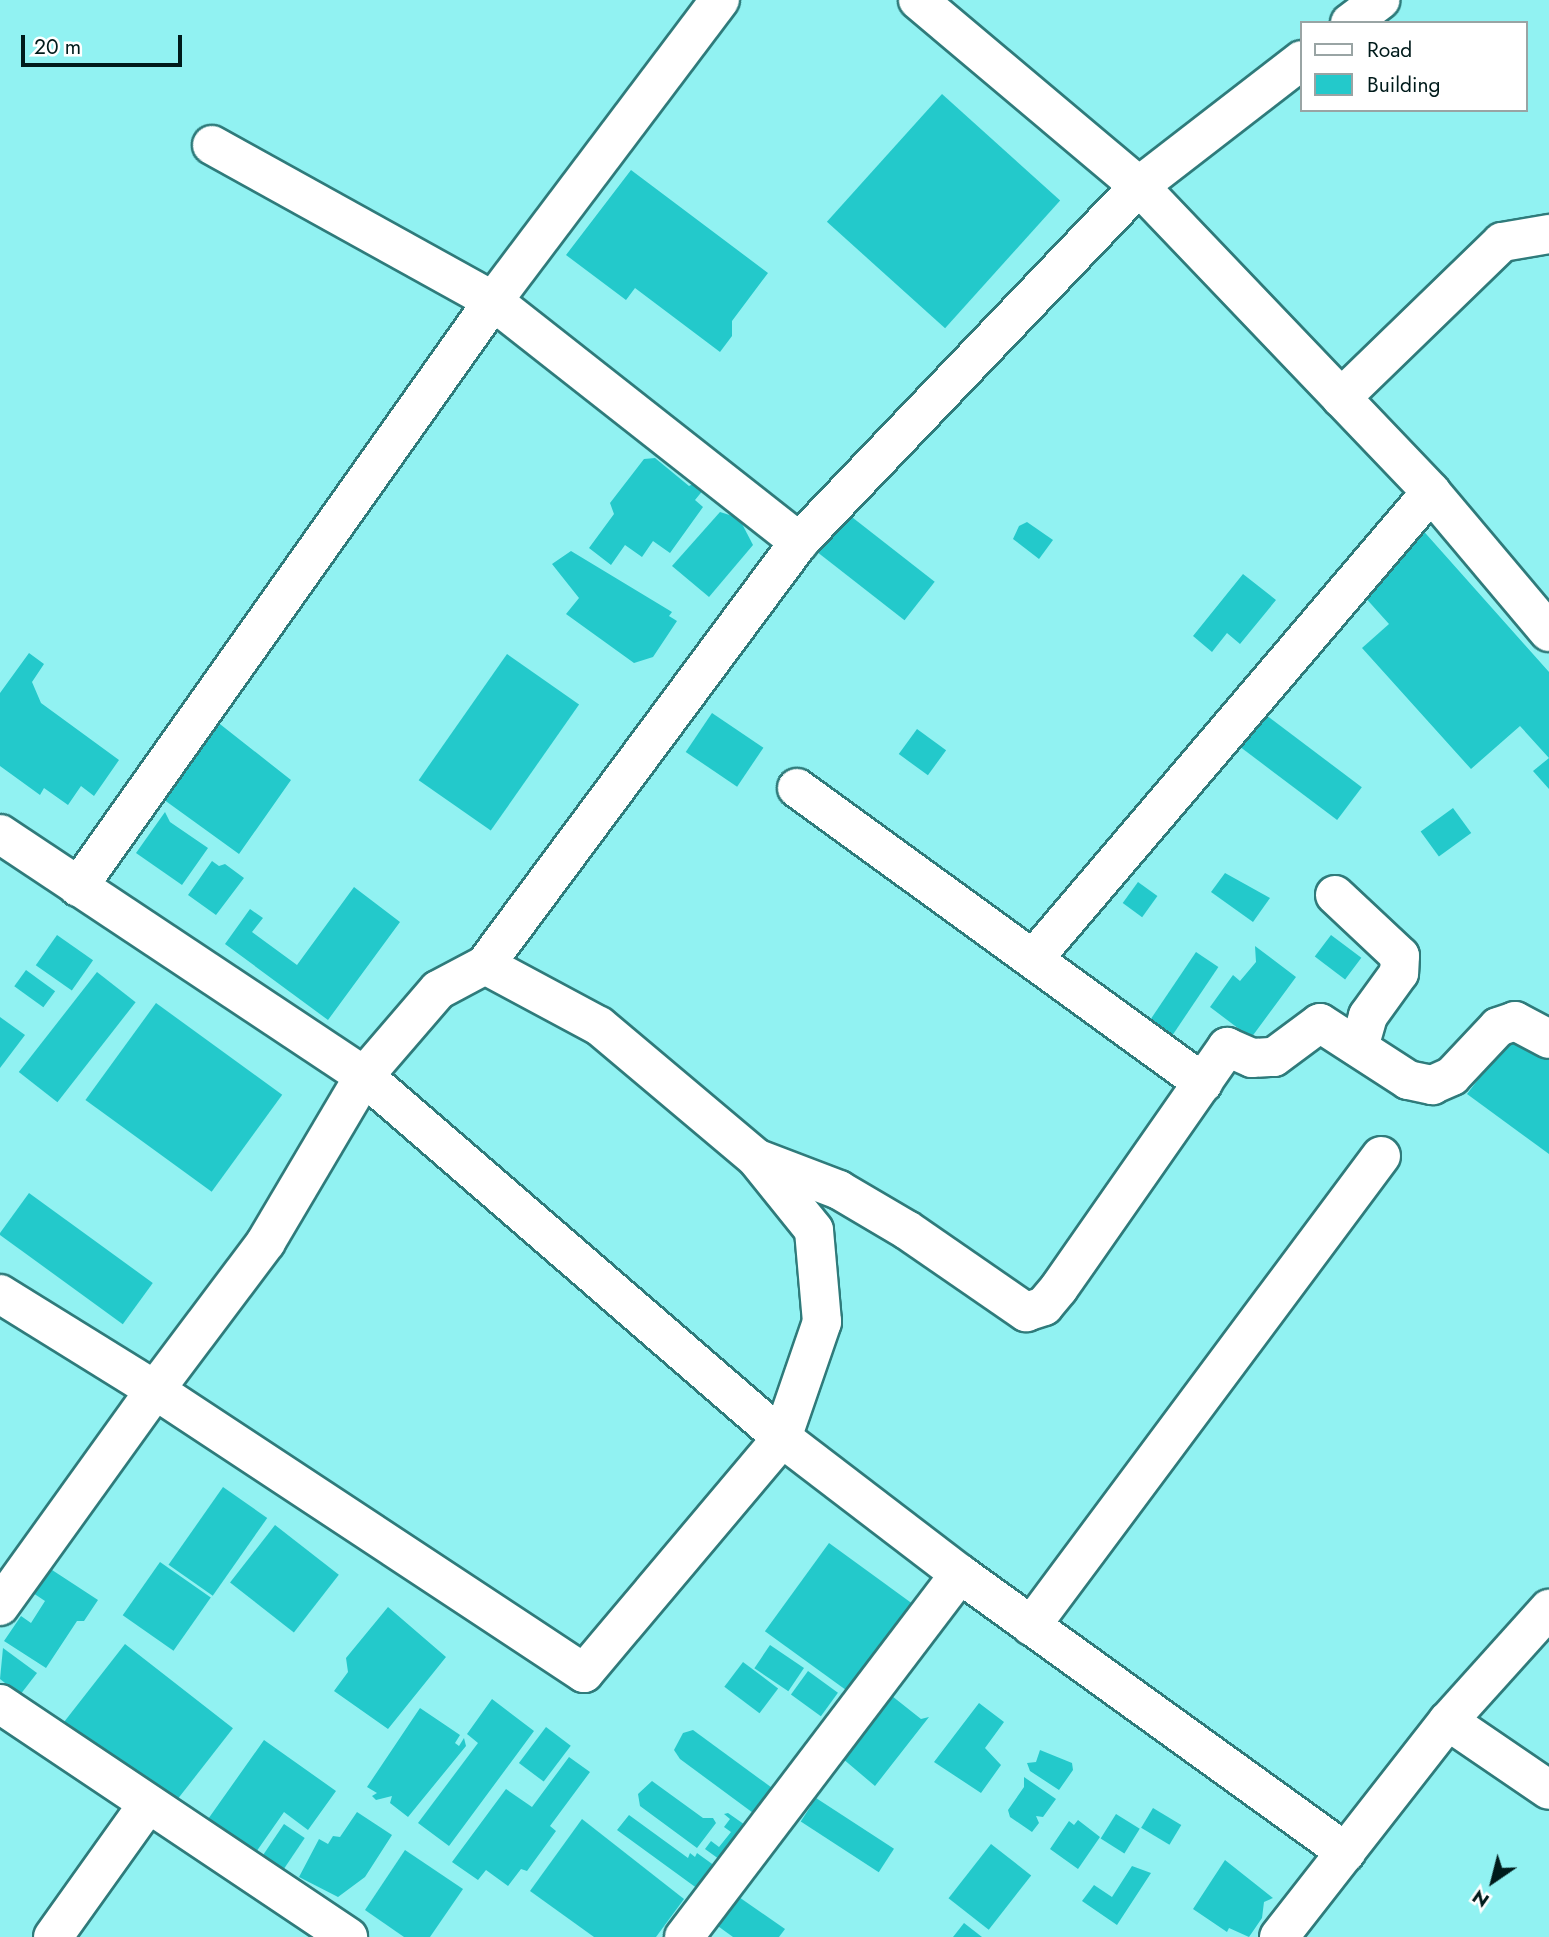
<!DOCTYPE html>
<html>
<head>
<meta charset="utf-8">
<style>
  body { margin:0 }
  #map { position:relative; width:1549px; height:1937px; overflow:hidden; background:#91f2f2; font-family:Jost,sans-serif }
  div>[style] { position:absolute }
  .building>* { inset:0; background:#23c9cb; transform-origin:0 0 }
  .roads { filter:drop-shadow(2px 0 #2f7b7b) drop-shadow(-2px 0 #2f7b7b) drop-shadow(0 2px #2f7b7b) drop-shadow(0 -2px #2f7b7b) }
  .minor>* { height:38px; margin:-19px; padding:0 19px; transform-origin:19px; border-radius:19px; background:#fff }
  .major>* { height:38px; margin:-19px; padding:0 19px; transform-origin:19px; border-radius:19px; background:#fff }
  span { translate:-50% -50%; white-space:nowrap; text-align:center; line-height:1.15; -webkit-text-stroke:7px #fff; paint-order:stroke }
  .legend { position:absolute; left:1300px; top:21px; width:228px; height:91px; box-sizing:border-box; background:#fff; border:2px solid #99a4a4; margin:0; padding:9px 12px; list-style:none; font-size:21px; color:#001b1b }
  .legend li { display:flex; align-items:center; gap:14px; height:35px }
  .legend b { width:35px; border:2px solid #99a4a4 }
  .north { position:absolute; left:1458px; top:1846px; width:70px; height:70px; -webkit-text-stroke:5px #fff; paint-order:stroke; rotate:215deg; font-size:19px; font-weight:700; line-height:28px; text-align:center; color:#001b1b }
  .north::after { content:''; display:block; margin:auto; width:24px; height:32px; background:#001b1b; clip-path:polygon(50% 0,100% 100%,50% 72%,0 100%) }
  .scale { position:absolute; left:21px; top:35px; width:161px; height:32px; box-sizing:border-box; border:4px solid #001b1b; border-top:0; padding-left:9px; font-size:21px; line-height:24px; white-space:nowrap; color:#001b1b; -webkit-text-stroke:5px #fff; paint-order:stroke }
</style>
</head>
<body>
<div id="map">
  <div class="building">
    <i style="left:942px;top:94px;width:159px;height:172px;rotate:42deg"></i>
    <i style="clip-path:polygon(631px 170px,768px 273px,732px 321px,732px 336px,720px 352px,635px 288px,626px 300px,566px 255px)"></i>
    <i style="clip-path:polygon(655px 458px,689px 486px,695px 483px,704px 489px,695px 500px,703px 507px,670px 553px,653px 541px,642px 557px,625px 545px,611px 565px,589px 548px,614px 514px,610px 503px,644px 459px)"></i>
    <i style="clip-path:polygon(720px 512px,739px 518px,753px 545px,709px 597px,672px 566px)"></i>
    <i style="left:848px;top:514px;width:110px;height:49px;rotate:38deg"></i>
    <i style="clip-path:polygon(1027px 522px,1053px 540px,1039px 559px,1013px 539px,1019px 526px)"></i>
    <i style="clip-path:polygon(1419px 526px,1549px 672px,1549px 789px,1533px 771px,1549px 758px,1520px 726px,1471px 769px,1362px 648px,1389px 624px,1354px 585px)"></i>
    <i style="clip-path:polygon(571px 551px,672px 612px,669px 616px,677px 621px,653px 657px,634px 663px,566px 614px,579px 598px,552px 564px)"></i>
    <i style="clip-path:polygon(1243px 574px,1276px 600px,1240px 644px,1227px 633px,1212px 652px,1193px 636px)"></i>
    <i style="clip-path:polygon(29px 653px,44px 664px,32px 682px,41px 703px,119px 760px,94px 796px,81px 786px,68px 805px,44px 788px,40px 795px,0 766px,0 693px)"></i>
    <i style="left:507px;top:654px;width:88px;height:154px;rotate:35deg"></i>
    <i style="left:1254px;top:706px;width:135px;height:41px;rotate:37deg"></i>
    <i style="left:712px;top:713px;width:62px;height:47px;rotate:34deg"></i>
    <i style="clip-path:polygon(211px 717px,291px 780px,239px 854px,156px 794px,172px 771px,181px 777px,202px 747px,194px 742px)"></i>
    <i style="left:917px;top:729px;width:36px;height:31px;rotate:36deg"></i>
    <i style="left:1453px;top:808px;width:31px;height:40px;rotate:54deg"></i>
    <i style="clip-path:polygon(165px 812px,170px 822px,208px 848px,182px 885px,136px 853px)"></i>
    <i style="clip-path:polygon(212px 861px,219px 866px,225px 864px,244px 878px,216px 915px,188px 895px)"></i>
    <i style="clip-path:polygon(1225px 873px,1270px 898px,1253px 922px,1211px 892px)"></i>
    <i style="left:1138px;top:882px;width:24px;height:26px;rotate:36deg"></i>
    <i style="clip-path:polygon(354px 887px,400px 922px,328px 1020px,225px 944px,250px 909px,263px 918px,252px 932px,297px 965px)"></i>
    <i style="left:57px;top:935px;width:44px;height:37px;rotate:35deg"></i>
    <i style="left:1331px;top:935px;width:38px;height:27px;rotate:37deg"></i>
    <i style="clip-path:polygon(1255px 946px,1296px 977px,1251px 1038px,1210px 1007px,1233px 975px,1240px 981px,1256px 962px)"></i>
    <i style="left:1196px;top:952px;width:27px;height:86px;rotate:34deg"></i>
    <i style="left:26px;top:970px;width:36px;height:20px;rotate:36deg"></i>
    <i style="left:97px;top:972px;width:49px;height:127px;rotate:38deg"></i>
    <i style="left:156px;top:1003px;width:156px;height:120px;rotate:36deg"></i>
    <i style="clip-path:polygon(0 1017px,25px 1035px,0 1068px)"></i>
    <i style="clip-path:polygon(1513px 1034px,1549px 1060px,1549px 1154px,1467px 1094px)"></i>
    <i style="left:29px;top:1193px;width:153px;height:51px;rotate:36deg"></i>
    <i style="left:223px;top:1487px;width:54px;height:95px;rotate:35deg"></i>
    <i style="left:275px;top:1525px;width:81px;height:73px;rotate:38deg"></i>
    <i style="left:829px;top:1543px;width:110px;height:109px;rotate:36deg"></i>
    <i style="left:160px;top:1562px;width:62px;height:65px;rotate:35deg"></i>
    <i style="clip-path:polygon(49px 1568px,98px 1600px,84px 1621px,77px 1621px,46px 1668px,4px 1641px,21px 1616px,31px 1623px,45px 1601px,33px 1593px)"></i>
    <i style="clip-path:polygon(388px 1607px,446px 1657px,388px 1729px,334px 1691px,348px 1672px,346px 1658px)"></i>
    <i style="left:125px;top:1644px;width:137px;height:99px;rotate:38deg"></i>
    <i style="left:770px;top:1645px;width:41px;height:28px;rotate:34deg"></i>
    <i style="clip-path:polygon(3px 1648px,37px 1673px,20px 1695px,0 1679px)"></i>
    <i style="left:743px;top:1662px;width:44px;height:31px;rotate:37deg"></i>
    <i style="left:808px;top:1671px;width:37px;height:29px;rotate:36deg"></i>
    <i style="clip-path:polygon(892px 1696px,921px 1719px,929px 1717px,875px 1786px,842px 1758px)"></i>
    <i style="clip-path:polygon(492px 1699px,534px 1731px,449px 1846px,418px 1823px,478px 1743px,467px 1734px)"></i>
    <i style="clip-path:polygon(979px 1703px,1004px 1722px,985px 1748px,1001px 1765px,981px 1793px,934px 1762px)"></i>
    <i style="clip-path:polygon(420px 1708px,460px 1735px,455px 1743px,459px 1746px,464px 1738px,466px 1746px,408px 1817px,390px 1803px,392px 1796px,376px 1800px,372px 1796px,377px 1793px,367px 1787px)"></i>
    <i style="left:546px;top:1727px;width:31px;height:45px;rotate:37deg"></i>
    <i style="clip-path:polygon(693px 1730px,783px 1796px,764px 1821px,680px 1759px,674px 1750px,683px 1733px)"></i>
    <i style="clip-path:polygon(264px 1740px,336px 1791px,308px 1830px,284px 1812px,254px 1855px,206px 1822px)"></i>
    <i style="clip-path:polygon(1040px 1750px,1072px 1763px,1073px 1770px,1059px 1790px,1030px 1771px,1027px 1763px,1036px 1762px)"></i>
    <i style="clip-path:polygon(569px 1757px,590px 1772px,550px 1826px,556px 1831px,527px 1871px,521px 1869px,508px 1886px,486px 1870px,478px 1880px,452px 1862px,506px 1789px,532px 1807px)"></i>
    <i style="clip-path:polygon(1024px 1777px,1056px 1799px,1043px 1817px,1036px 1816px,1039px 1823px,1032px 1832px,1010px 1817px,1008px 1810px,1024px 1787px)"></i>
    <i style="clip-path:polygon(652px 1781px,703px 1818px,713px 1818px,716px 1823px,697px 1848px,640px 1806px,638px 1794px)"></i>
    <i style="left:816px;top:1798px;width:93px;height:28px;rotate:33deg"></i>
    <i style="left:1153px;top:1808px;width:33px;height:23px;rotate:31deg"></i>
    <i style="clip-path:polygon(357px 1812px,392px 1835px,365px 1877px,338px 1897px,299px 1877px,319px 1839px,328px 1844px,333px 1836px,340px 1837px)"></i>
    <i style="clip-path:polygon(728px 1813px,748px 1827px,730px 1867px,705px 1849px,711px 1841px,719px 1847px,731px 1832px,724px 1827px,730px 1819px,724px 1814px)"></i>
    <i style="left:1116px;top:1814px;width:28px;height:29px;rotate:32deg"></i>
    <i style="clip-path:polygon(629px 1815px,688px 1858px,690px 1853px,695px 1857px,697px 1853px,726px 1874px,709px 1897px,617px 1830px)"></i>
    <i style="clip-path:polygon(582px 1819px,684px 1899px,656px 1937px,594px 1937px,530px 1891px)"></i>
    <i style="clip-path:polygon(1078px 1820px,1100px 1837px,1078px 1869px,1050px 1849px,1069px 1821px,1074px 1825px)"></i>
    <i style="left:284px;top:1824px;width:25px;height:50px;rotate:34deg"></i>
    <i style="left:991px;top:1844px;width:51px;height:69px;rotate:38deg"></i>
    <i style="clip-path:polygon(405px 1850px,463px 1889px,430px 1937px,404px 1937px,365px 1910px)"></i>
    <i style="clip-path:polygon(1225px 1860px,1273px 1898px,1264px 1902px,1262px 1918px,1249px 1937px,1229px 1928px,1227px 1932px,1193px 1909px)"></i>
    <i style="clip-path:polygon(1132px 1866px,1151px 1873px,1117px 1925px,1082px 1901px,1094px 1885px,1112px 1897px)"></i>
    <i style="clip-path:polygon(736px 1895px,785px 1929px,779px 1937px,733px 1937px,715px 1924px)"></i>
    <i style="clip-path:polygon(964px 1923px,982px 1937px,953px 1937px)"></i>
  </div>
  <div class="roads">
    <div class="minor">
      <i style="left:918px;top:0;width:289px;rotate:40.1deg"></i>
      <i style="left:1139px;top:186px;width:423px;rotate:46.3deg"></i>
      <i style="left:1431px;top:492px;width:183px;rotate:49.9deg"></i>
      <i style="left:1350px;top:23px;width:38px;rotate:-37deg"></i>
      <i style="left:212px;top:145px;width:321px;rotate:29deg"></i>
      <i style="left:493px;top:301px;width:390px;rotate:38.2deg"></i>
      <i style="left:1341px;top:398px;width:224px;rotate:-44.1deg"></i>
      <i style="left:1502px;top:242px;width:48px;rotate:-9.7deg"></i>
      <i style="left:797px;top:788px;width:502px;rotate:36deg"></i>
      <i style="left:0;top:834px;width:437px;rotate:33.6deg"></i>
      <i style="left:364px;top:1076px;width:553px;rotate:40.89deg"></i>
      <i style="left:782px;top:1438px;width:224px;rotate:37.4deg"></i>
      <i style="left:960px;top:1574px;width:476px;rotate:35.8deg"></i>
      <i style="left:78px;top:887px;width:718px;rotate:-54.69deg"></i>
      <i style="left:493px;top:301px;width:377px;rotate:-53deg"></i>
      <i style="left:1335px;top:895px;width:89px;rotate:43.2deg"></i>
      <i style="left:1400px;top:956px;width:17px;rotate:93deg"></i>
      <i style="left:1399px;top:973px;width:53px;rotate:125.8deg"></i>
      <i style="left:1368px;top:1016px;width:33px;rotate:106deg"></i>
      <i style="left:1034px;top:958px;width:612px;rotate:-49.57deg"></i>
      <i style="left:485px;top:965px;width:527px;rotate:-53.41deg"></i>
      <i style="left:799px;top:542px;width:492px;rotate:-46.3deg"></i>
      <i style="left:1139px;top:186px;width:206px;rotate:-37.7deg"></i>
      <i style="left:758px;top:1159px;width:87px;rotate:20.9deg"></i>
      <i style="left:839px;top:1190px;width:79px;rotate:30.5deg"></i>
      <i style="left:907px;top:1230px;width:145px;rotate:34.6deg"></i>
      <i style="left:1026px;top:1312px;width:19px;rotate:-18deg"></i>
      <i style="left:1044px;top:1306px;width:23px;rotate:-50deg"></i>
      <i style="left:1059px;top:1288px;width:294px;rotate:-55.1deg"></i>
      <i style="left:1227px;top:1047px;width:27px;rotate:24deg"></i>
      <i style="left:1252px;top:1058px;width:22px;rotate:-3deg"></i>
      <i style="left:1274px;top:1057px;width:57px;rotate:-36.5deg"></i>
      <i style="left:1320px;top:1023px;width:105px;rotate:32.9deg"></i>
      <i style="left:1408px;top:1080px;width:25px;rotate:12deg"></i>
      <i style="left:1432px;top:1085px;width:22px;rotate:-24deg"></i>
      <i style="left:1452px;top:1076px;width:67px;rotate:-46.8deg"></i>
      <i style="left:1498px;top:1027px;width:18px;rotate:-19deg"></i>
      <i style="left:1515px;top:1021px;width:38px;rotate:28deg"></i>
      <i style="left:0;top:1294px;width:182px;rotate:31.8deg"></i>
      <i style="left:155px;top:1390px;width:514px;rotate:33.41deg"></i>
      <i style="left:584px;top:1673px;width:307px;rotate:-49.9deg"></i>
      <i style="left:782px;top:1438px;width:123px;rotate:-71deg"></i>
      <i style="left:822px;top:1322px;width:92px;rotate:-95deg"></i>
      <i style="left:814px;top:1230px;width:92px;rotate:-128.9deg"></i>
      <i style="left:756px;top:1158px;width:205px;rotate:-139.9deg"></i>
      <i style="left:599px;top:1026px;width:129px;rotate:-151.8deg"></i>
      <i style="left:485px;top:965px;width:53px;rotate:152deg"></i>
      <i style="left:438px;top:990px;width:113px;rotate:130.7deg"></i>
      <i style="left:364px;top:1076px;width:193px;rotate:120.6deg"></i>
      <i style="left:266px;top:1242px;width:185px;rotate:126.9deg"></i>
      <i style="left:155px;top:1390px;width:266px;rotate:125.7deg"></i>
      <i style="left:1031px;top:1626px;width:586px;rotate:-53.33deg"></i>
      <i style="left:1448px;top:1721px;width:122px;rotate:34.3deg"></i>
      <i style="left:53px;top:1937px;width:162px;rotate:-54.5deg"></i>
      <i style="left:684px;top:1937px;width:456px;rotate:-52.8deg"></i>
      <i style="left:1279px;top:1937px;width:274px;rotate:-52deg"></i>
      <i style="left:1448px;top:1721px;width:151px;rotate:-48deg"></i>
    </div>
    <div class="major">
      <i style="left:0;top:1704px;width:419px;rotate:33.8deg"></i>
    </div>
  </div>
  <ul class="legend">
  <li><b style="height:9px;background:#fff"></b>Road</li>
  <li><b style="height:19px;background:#23c9cb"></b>Building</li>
  </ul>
  <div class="north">N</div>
  <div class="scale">20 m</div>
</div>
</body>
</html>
